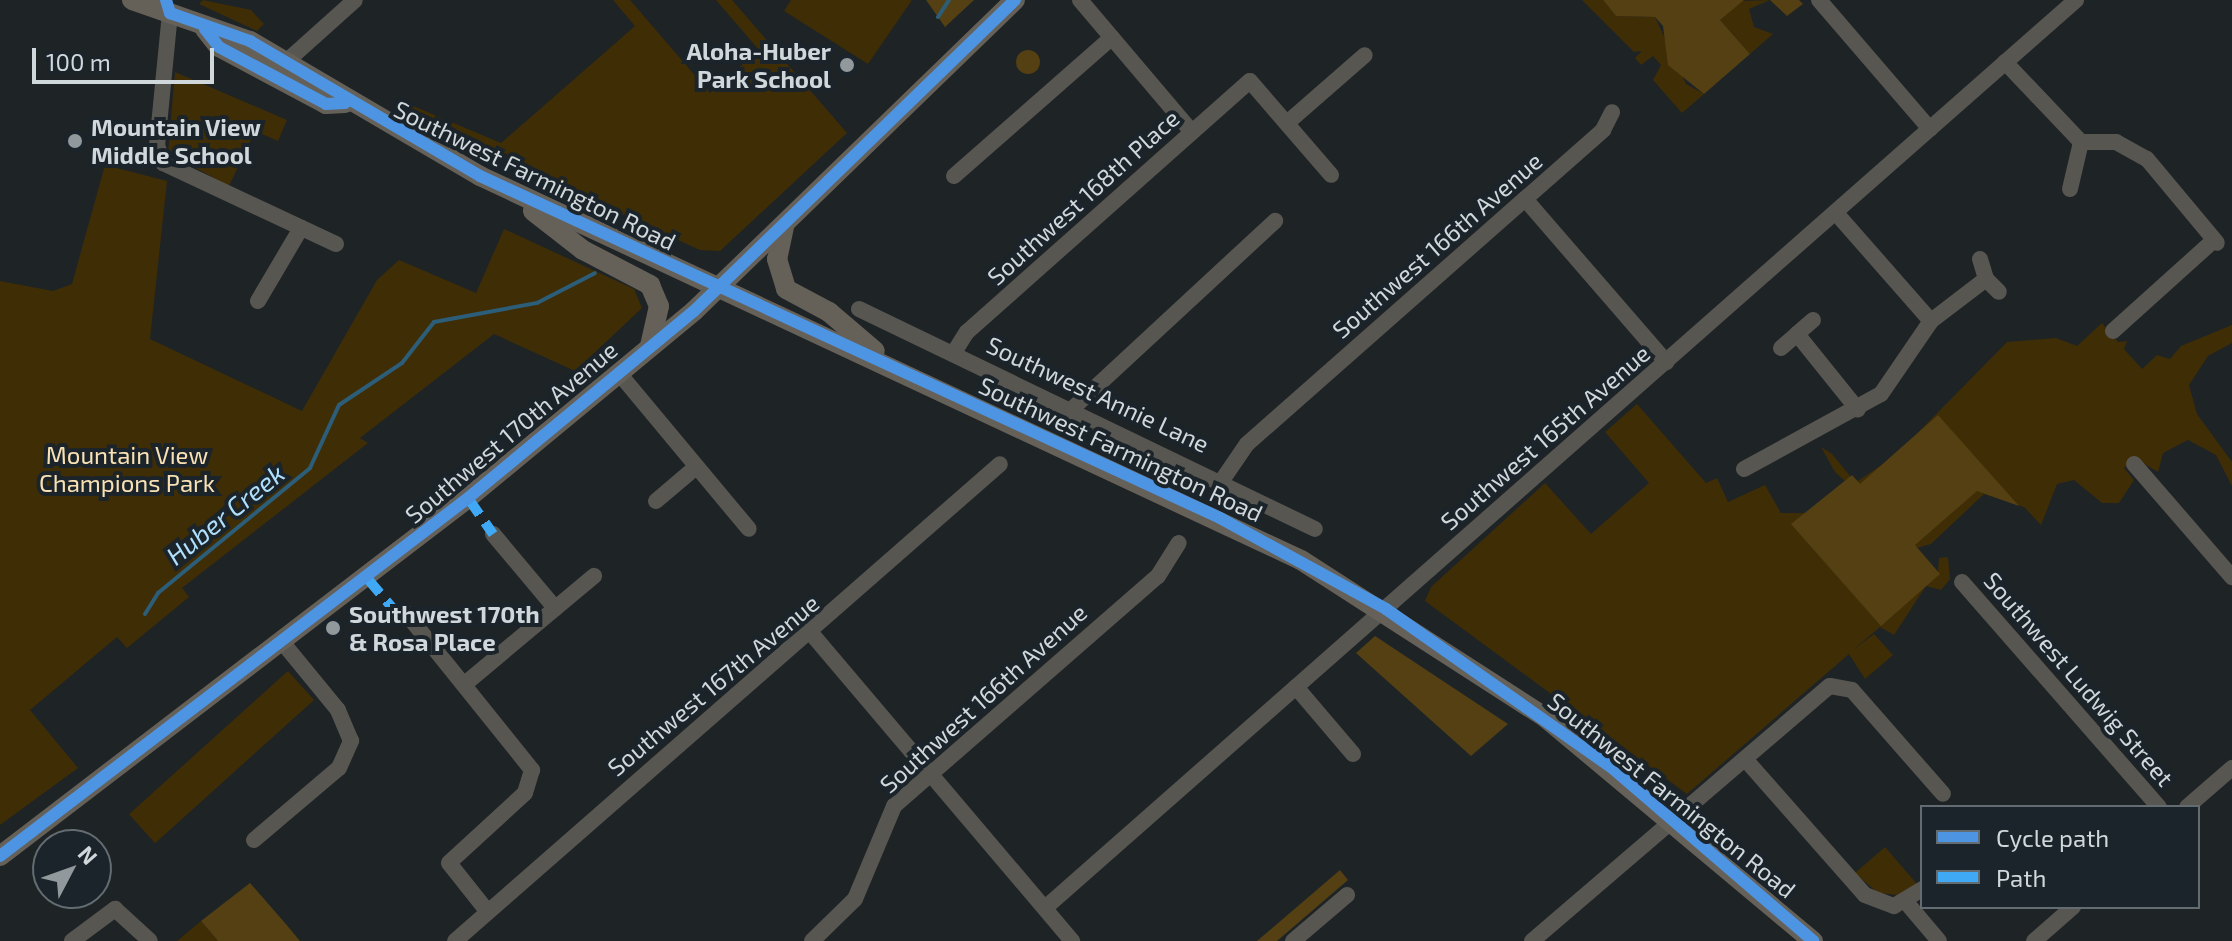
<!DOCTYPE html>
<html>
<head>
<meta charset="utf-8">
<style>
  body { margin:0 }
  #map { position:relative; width:2232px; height:941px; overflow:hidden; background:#1e2326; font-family:"Exo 2",sans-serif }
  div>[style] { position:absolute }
  .green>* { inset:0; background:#3f2d06; transform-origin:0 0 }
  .forest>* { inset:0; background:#544013 }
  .round { border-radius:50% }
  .stream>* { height:4px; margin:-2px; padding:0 2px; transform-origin:2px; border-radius:2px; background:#2c5e79 }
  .minor>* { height:16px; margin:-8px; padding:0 8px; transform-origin:8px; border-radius:8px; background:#585651 }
  .major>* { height:20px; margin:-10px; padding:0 10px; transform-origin:10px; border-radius:10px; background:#656058 }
  .quiet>* { height:10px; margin-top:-5px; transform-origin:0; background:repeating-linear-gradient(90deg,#3fa9f5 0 20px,transparent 0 30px) }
  .cycleway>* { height:12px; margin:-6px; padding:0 6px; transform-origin:6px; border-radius:6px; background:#4d94e3 }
  .dots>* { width:22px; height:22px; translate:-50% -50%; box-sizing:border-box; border:4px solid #1a242a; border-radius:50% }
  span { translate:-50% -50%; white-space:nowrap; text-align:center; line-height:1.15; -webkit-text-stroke:8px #1a242a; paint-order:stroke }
  .poi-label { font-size:24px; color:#d1d8dc; font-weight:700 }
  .right { translate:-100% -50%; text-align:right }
  .left { translate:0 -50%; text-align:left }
  .street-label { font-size:24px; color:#d1d8dc }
  .park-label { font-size:24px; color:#f9e1b5 }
  .water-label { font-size:26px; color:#afdffb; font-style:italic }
  .legend { position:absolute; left:1920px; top:805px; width:280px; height:104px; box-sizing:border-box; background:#1a242a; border:2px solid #636c71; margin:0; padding:10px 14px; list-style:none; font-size:24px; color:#d1d8dc }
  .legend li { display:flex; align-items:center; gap:16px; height:40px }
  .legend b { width:40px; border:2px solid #636c71 }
  .north { position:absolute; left:32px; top:829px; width:80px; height:80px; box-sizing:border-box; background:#1a242a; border:2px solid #636c71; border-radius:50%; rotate:49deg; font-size:22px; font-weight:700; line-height:32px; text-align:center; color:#d1d8dc }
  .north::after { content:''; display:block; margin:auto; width:28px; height:36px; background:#92999c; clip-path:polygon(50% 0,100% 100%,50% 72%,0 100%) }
  .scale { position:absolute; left:32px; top:48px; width:182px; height:36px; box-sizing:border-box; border:4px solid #d1d8dc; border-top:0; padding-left:10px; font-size:24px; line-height:28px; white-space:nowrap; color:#d1d8dc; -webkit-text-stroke:6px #1a242a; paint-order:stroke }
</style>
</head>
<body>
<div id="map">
  <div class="green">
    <i style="clip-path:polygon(203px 0,251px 10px,264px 24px,257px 31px,199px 4px)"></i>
    <i style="clip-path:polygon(613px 0,630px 0,710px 93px,759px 50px,716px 0,732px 0,847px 133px,720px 251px,700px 250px,606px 207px,428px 121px,399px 100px,501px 143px,635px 26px)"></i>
    <i style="clip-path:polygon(791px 0,912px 0,868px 64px,784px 11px)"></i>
    <i style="clip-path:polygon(1582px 0,1603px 0,1616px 16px,1655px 17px,1686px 84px,1704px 94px,1682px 113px,1653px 80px,1661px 65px,1653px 56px,1641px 65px,1635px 58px,1642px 51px,1634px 52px)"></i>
    <i style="clip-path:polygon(1770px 0,1749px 9px,1754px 27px,1773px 34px,1750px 54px,1720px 20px,1741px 1px)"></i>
    <i style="clip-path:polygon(175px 72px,287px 120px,278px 141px,255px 131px,229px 186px,168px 153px)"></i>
    <i style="clip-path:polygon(105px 165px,167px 181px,150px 339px,302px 411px,377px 280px,399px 260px,476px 293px,504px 229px,634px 289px,642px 308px,575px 371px,494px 334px,360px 438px,368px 443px,182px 588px,189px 597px,127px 648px,117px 637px,30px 710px,78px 768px,0 825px,0 281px,53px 291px,72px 284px)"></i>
    <i style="clip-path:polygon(2102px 323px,2118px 342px,2127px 341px,2124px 349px,2142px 369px,2157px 355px,2170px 359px,2181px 346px,2232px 325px,2232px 343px,2208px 356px,2189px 385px,2197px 414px,2232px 462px,2232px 486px,2216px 455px,2188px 440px,2163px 453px,2158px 472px,2136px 459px,2124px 468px,2134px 480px,2119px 503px,2102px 503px,2074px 480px,2057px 484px,2041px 525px,2024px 507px,1984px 494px,1931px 544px,1906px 551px,1938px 573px,1939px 558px,1948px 557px,1950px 579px,1941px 590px,1926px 586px,1894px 635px,1880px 627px,1853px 650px,1874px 634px,1893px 655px,1865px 679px,1849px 654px,1687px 794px,1425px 601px,1431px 587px,1545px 483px,1591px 534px,1649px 483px,1605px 432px,1637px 404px,1706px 483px,1717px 478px,1728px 502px,1765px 485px,1781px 513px,1809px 513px,1894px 457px,2007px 342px,2056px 338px,2077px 346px)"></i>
    <i style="clip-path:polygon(1821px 447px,1832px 454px,1851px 477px,1845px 481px,1835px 472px)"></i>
    <i style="left:288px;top:671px;width:39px;height:214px;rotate:48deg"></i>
    <i style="clip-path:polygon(1885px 847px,1917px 884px,1897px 895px,1878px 893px,1855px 873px)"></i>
    <i style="clip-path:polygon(201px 921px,218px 941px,177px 941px)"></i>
  </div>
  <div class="forest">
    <i style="clip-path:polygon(926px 0,974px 0,945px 27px)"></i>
    <i style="clip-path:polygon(1603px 0,1744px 0,1720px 20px,1750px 54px,1704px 94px,1668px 65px,1663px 26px,1655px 17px,1616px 16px)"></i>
    <i style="clip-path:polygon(1770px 0,1799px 0,1803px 4px,1787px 16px)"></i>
    <i class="round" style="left:1016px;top:50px;width:24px;height:24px"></i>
    <i style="clip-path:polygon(1938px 415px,2019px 506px,1977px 491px,1915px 545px,1940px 574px,1881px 626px,1791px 524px,1852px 475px,1860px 484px)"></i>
    <i style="clip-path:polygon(1375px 636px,1508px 724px,1471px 756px,1356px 653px)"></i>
    <i style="clip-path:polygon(1340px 870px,1348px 880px,1277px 941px,1257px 941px)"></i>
    <i style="clip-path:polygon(250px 883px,285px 923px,300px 941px,218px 941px,201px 921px)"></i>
  </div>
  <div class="stream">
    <i style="left:938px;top:17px;width:20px;rotate:-57deg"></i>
    <i style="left:145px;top:614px;width:25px;rotate:-58deg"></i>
    <i style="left:158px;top:593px;width:197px;rotate:-39.4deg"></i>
    <i style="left:310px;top:468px;width:69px;rotate:-65.3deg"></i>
    <i style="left:339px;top:405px;width:76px;rotate:-33.7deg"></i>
    <i style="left:402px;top:363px;width:52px;rotate:-52deg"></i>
    <i style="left:434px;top:322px;width:105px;rotate:-10.5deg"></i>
    <i style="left:537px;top:303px;width:65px;rotate:-27.3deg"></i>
  </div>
  <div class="minor">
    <i style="left:1080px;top:0;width:173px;rotate:49.7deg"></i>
    <i style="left:1819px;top:0;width:170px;rotate:49.3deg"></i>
    <i style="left:170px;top:13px;width:133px;rotate:95.6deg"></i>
    <i style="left:157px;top:145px;width:19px;rotate:72deg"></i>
    <i style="left:163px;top:163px;width:191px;rotate:25.1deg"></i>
    <i style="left:287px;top:61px;width:91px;rotate:-41.9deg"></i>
    <i style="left:2005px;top:62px;width:110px;rotate:46.5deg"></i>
    <i style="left:2081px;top:142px;width:35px"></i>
    <i style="left:2116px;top:142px;width:35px;rotate:29deg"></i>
    <i style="left:2147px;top:159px;width:109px;rotate:50.2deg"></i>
    <i style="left:1287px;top:123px;width:103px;rotate:-41.1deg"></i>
    <i style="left:954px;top:176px;width:210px;rotate:-41.3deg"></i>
    <i style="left:2070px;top:189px;width:48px;rotate:-76.8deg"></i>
    <i style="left:1525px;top:199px;width:216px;rotate:49.1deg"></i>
    <i style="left:1836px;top:213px;width:144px;rotate:48.7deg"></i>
    <i style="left:1980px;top:259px;width:21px;rotate:73deg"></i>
    <i style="left:258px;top:301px;width:85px;rotate:-59.5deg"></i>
    <i style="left:859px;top:309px;width:506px;rotate:25.76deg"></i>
    <i style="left:1813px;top:320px;width:21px;rotate:139deg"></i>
    <i style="left:1797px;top:334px;width:97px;rotate:51.2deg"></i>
    <i style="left:2113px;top:331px;width:133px;rotate:-42deg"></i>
    <i style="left:1781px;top:348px;width:21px;rotate:-41deg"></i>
    <i style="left:953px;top:354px;width:26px;rotate:-58deg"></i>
    <i style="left:967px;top:332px;width:378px;rotate:-41.6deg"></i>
    <i style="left:1250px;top:81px;width:124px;rotate:49.2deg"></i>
    <i style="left:618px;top:372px;width:204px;rotate:50.2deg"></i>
    <i style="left:1072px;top:409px;width:277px;rotate:-42.8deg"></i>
    <i style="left:2134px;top:464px;width:150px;rotate:49.1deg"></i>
    <i style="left:1744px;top:469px;width:156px;rotate:-28.7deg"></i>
    <i style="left:1881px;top:394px;width:88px;rotate:-55.6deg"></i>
    <i style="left:1931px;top:321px;width:69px;rotate:-37.4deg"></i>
    <i style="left:1986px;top:279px;width:18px;rotate:45deg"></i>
    <i style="left:1223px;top:479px;width:42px;rotate:-55.6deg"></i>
    <i style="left:1247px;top:444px;width:475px;rotate:-41.4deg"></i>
    <i style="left:1603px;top:130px;width:20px;rotate:-63deg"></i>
    <i style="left:656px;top:501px;width:52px;rotate:-40.4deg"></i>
    <i style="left:493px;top:534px;width:97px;rotate:50deg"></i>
    <i style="left:1962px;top:582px;width:299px;rotate:48.8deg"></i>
    <i style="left:405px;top:612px;width:203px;rotate:51.2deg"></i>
    <i style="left:532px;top:770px;width:24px;rotate:107deg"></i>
    <i style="left:525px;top:793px;width:103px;rotate:137.4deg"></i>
    <i style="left:449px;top:863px;width:61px;rotate:51.6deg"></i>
    <i style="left:811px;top:633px;width:404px;rotate:49.7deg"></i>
    <i style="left:466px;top:683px;width:167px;rotate:-39.9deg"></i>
    <i style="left:1296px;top:687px;width:88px;rotate:49.6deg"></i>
    <i style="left:1745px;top:759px;width:181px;rotate:48.6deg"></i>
    <i style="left:1865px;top:895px;width:31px;rotate:21deg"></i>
    <i style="left:1894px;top:906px;width:33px;rotate:-31deg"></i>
    <i style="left:2187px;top:807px;width:60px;rotate:-40.9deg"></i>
    <i style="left:254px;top:840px;width:111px;rotate:-40.3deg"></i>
    <i style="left:339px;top:768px;width:30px;rotate:-66deg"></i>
    <i style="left:351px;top:741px;width:34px;rotate:-113deg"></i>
    <i style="left:338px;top:710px;width:87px;rotate:-129.4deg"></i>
    <i style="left:1906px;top:902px;width:51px;rotate:49.8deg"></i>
    <i style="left:1045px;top:908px;width:1374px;rotate:-41.37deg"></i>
    <i style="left:72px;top:941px;width:54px;rotate:-36.7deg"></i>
    <i style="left:115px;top:909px;width:47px;rotate:42.4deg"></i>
    <i style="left:455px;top:941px;width:724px;rotate:-41.19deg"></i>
    <i style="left:812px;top:941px;width:60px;rotate:-44.3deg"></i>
    <i style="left:855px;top:899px;width:101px;rotate:-67.2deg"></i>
    <i style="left:894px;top:806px;width:350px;rotate:-41.1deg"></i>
    <i style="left:1158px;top:576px;width:39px;rotate:-58deg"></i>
    <i style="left:1293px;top:941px;width:71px;rotate:-40.4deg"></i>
    <i style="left:1532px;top:941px;width:392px;rotate:-40.6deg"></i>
    <i style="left:1830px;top:686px;width:22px;rotate:10deg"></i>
    <i style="left:1852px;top:690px;width:138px;rotate:48.8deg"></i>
    <i style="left:2034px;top:941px;width:52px;rotate:-41.1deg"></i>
  </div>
  <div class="major">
    <i style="left:132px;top:0;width:125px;rotate:19.2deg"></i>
    <i style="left:250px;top:41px;width:267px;rotate:30.4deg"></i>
    <i style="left:480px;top:176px;width:906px;rotate:25.07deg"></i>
    <i style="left:1301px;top:560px;width:292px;rotate:32.8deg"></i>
    <i style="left:1546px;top:718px;width:348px;rotate:39.9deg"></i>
    <i style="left:205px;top:29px;width:23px;rotate:52deg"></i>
    <i style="left:219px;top:47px;width:121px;rotate:28deg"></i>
    <i style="left:326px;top:104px;width:19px;rotate:-3deg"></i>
    <i style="left:533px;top:211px;width:63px;rotate:38deg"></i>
    <i style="left:583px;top:250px;width:76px;rotate:27.6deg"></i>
    <i style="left:650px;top:285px;width:23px;rotate:67deg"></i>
    <i style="left:659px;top:306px;width:41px;rotate:102.7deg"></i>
    <i style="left:784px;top:227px;width:33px;rotate:102deg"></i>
    <i style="left:777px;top:259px;width:31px;rotate:73deg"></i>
    <i style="left:786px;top:289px;width:49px;rotate:28.1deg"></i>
    <i style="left:829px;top:312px;width:60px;rotate:40.3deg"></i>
    <i style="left:0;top:856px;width:589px;rotate:-37.41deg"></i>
    <i style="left:468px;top:498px;width:293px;rotate:-39.6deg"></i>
    <i style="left:694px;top:311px;width:447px;rotate:-44.1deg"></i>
  </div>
  <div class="quiet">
    <i style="left:468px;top:498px;width:44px;rotate:55.2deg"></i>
    <i style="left:367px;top:578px;width:42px;rotate:49.8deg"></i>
    <i style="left:394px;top:610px;width:11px;rotate:10deg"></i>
  </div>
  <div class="cycleway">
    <i style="left:166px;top:0;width:14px;rotate:73deg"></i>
    <i style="left:170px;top:13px;width:85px;rotate:19.3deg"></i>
    <i style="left:250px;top:41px;width:267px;rotate:30.4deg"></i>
    <i style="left:480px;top:176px;width:815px;rotate:24.8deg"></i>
    <i style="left:1220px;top:518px;width:189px;rotate:28.7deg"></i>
    <i style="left:1386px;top:609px;width:275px;rotate:35.1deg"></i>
    <i style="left:1611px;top:767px;width:267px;rotate:40.7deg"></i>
    <i style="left:205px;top:29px;width:23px;rotate:52deg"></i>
    <i style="left:219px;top:47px;width:121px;rotate:28deg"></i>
    <i style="left:326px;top:104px;width:19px;rotate:-3deg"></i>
    <i style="left:0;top:856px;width:589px;rotate:-37.41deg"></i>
    <i style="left:468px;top:498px;width:293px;rotate:-39.6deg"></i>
    <i style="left:694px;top:311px;width:447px;rotate:-44.1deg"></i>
  </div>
  <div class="dots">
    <i style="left:847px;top:65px;background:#92999c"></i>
    <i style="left:75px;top:141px;background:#92999c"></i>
    <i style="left:333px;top:628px;background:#92999c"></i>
  </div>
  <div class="poi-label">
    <span class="right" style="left:831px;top:65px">Aloha-Huber<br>Park School</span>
    <span class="left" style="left:91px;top:141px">Mountain View<br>Middle School</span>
    <span class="left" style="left:349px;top:628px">Southwest 170th<br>&amp; Rosa Place</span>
  </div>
  <div class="street-label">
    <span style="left:535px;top:175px;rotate:26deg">Southwest Farmington Road</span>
    <span style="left:1083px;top:197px;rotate:-42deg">Southwest 168th Place</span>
    <span style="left:1437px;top:245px;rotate:-41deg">Southwest 166th Avenue</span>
    <span style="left:1098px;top:394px;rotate:25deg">Southwest Annie Lane</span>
    <span style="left:511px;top:432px;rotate:-40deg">Southwest 170th Avenue</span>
    <span style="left:1545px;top:437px;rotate:-41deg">Southwest 165th Avenue</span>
    <span style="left:1121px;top:449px;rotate:25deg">Southwest Farmington Road</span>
    <span style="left:2079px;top:679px;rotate:49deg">Southwest Ludwig Street</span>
    <span style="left:713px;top:685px;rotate:-40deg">Southwest 167th Avenue</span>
    <span style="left:983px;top:698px;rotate:-42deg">Southwest 166th Avenue</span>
    <span style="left:1672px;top:795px;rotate:39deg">Southwest Farmington Road</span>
  </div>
  <div class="park-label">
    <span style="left:127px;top:469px">Mountain View<br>Champions Park</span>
  </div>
  <div class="water-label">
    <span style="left:225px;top:514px;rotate:-39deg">Huber Creek</span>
  </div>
  <ul class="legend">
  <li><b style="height:10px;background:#4d94e3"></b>Cycle path</li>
  <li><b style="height:10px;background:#3fa9f5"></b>Path</li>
  </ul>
  <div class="north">N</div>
  <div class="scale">100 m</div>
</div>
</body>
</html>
